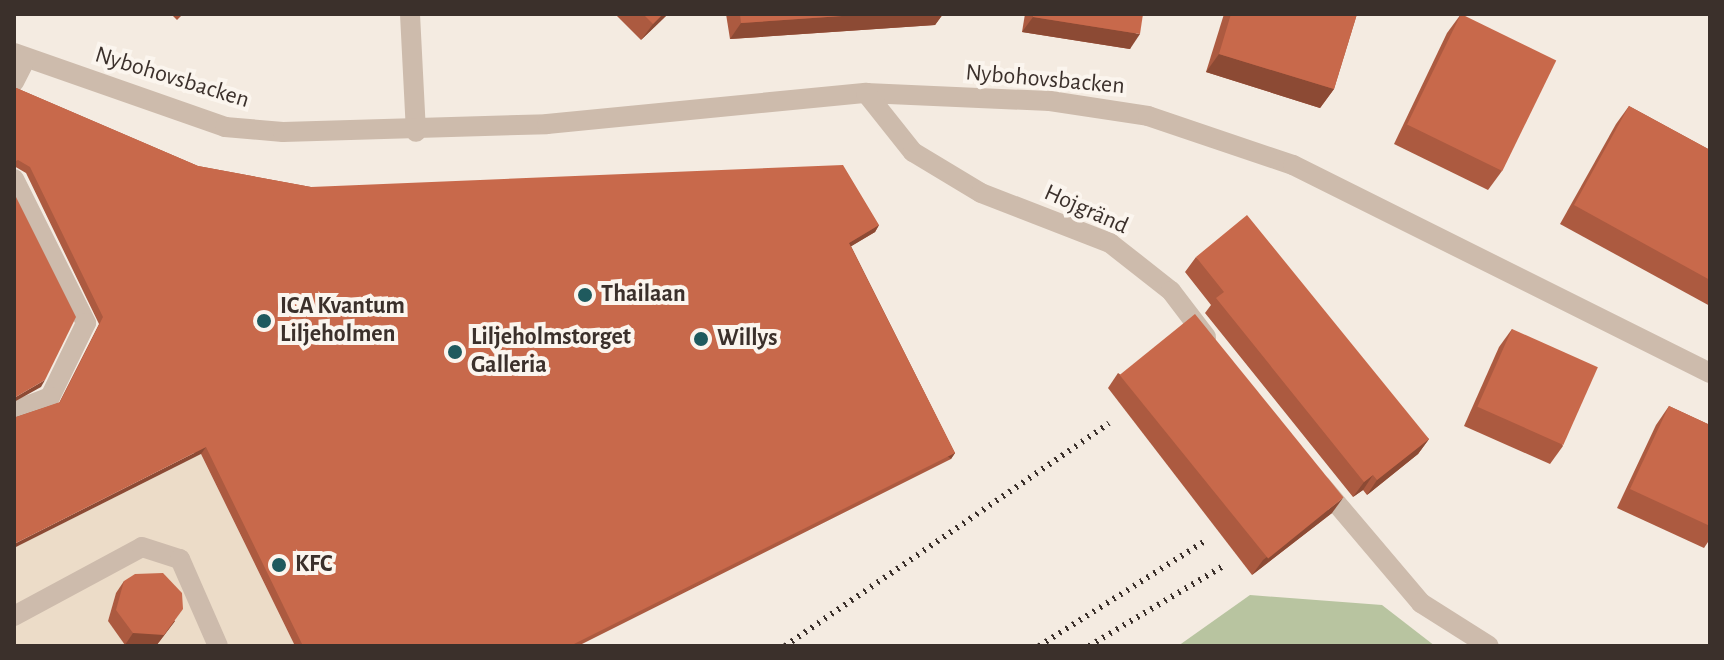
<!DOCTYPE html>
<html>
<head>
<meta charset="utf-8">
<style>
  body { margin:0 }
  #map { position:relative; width:1724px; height:660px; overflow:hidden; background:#f4ebe1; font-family:"Alegreya Sans",sans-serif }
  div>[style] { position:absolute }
  .green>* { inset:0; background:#b8c4a0 }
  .plaza>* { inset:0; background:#ecdcc8 }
  .street>* { height:20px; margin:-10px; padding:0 10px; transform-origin:10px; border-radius:10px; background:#cdbbac }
  .rail>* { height:6px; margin-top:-3px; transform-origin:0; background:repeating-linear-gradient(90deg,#3b302b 0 2px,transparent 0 8px) }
  .wall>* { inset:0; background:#ac5a40 }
  .shaded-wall>* { inset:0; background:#8c4a34; transform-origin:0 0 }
  .building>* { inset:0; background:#c8694b; transform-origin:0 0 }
  .dots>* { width:22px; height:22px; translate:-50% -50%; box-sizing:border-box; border:4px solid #fbf5ee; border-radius:50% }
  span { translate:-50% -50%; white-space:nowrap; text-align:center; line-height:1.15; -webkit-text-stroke:8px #fbf5ee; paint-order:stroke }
  .street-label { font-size:24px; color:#3b302b }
  .poi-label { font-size:24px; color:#3b302b; font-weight:700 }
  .left { translate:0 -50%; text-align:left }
  .frame { position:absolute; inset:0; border:16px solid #3b302b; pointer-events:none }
</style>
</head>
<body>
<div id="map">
  <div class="green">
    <i style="clip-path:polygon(1250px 595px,1382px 605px,1435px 646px,1178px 646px)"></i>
  </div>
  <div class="plaza">
    <i style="clip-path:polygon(201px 454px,295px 646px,156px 646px,175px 621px,174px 605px,116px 593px,108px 621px,129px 646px,14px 646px,14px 548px)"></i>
  </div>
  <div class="street">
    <i style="left:410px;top:14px;width:118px;rotate:87.1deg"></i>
    <i style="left:14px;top:53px;width:224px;rotate:19.3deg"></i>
    <i style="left:225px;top:127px;width:58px;rotate:4.9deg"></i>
    <i style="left:283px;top:132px;width:264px;rotate:-1.7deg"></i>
    <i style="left:547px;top:124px;width:321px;rotate:-5.6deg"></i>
    <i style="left:866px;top:93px;width:184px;rotate:2.5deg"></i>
    <i style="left:1050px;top:101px;width:99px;rotate:8.7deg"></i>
    <i style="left:1148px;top:116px;width:153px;rotate:18.7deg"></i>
    <i style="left:1293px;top:165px;width:466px;rotate:26.5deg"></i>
    <i style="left:14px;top:82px;width:27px;rotate:-63deg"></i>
    <i style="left:866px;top:93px;width:75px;rotate:51.5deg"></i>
    <i style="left:913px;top:152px;width:79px;rotate:31.1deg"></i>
    <i style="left:981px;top:193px;width:138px;rotate:21.2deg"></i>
    <i style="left:1110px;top:243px;width:78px;rotate:38.2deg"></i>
    <i style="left:1171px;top:291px;width:58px;rotate:52.7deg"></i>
    <i style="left:14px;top:179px;width:161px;rotate:63.4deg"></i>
    <i style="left:86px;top:323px;width:82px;rotate:115.9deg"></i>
    <i style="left:50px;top:397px;width:39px;rotate:159deg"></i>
    <i style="left:1321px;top:485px;width:155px;rotate:49.7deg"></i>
    <i style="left:1421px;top:603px;width:80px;rotate:32.3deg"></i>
    <i style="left:14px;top:616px;width:145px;rotate:-28.3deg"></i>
    <i style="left:142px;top:547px;width:40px;rotate:18deg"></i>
    <i style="left:180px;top:559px;width:95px;rotate:66.4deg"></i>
  </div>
  <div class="rail">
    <i style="left:785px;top:646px;width:393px;rotate:-34.5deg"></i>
    <i style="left:1039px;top:646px;width:196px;rotate:-32.3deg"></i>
    <i style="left:1089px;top:646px;width:158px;rotate:-30.8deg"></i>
  </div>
  <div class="wall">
    <i style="clip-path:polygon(171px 14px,183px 14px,177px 20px)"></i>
    <i style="clip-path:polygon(615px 14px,668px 14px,641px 40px)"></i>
    <i style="clip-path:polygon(726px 14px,943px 14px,935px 25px,730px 39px)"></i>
    <i style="clip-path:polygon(1025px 14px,1143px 14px,1130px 49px,1022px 32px)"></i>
    <i style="clip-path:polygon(1224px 14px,1357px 14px,1334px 89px,1320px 108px,1206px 72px)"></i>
    <i style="clip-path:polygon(1461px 14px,1502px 171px,1488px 190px,1394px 144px,1447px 33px)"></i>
    <i style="clip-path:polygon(14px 87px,198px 166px,311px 187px,879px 225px,875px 232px,851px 246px,955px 453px,951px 459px,578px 646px,295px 646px,201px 454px,16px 417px,59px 403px,99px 324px,26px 173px,14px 166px)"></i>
    <i style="clip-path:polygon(1629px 106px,1710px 150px,1710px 306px,1560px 224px,1616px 124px)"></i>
    <i style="clip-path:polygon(1196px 257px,1429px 439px,1418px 454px,1367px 495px,1363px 490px,1353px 497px,1205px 313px,1211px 305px,1185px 272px)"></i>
    <i style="clip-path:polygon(1512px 329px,1563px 446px,1550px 464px,1464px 426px,1499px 347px)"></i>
    <i style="clip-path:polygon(1118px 373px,1332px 513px,1252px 575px,1108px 388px)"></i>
    <i style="clip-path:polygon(1669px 406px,1710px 425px,1710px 539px,1704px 548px,1617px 508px,1656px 425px)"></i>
    <i style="clip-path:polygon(124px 581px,175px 621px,156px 646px,125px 645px,108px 621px,116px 593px)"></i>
  </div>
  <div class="shaded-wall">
    <i style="clip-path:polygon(663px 14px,668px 14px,641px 40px,653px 24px)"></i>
    <i style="clip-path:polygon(871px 14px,943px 14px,935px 25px,730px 39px,741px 23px)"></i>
    <i style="clip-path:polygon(1033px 17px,1140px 34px,1130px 49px,1022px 32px)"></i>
    <i style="clip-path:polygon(1219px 54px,1334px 89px,1320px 108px,1206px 72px)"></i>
    <i style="clip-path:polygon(879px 225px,875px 232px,845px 250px,849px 243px)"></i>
    <i style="clip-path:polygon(45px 380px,41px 387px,14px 402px,14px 398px)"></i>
    <i style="clip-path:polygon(1429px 439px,1418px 454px,1367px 495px,1377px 480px)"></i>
    <i style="clip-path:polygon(206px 447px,201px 454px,14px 548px,14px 544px)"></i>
    <i style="left:955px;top:453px;width:7px;height:431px;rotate:124deg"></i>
    <i style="clip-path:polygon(1373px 475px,1363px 490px,1353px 497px,1364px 482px)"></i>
    <i style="clip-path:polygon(1343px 498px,1332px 513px,1252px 575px,1263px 560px)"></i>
    <i style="clip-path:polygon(175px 621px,156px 646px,125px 645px,133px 633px)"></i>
  </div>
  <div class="building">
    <i style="clip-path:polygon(643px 14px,663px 14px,653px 24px)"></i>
    <i style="clip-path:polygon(740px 14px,871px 14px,741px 23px)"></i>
    <i style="clip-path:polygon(1033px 14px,1143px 14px,1140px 34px,1033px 17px)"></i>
    <i style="clip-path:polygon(1231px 14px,1357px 14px,1334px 89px,1219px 54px)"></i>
    <i style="left:1461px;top:14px;width:106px;height:123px;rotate:26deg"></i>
    <i style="clip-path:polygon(14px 87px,198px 166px,311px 187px,843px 165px,879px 225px,849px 243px,955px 453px,570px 646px,303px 646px,206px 447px,14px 544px,14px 415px,16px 417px,60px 402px,103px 317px,30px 167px,18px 160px,14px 162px)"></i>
    <i style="clip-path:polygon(1629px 106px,1710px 150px,1710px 280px,1574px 205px)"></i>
    <i style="clip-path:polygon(14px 193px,76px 317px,45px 380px,14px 398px)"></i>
    <i style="clip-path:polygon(1247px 215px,1429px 439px,1377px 480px,1373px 475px,1364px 482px,1216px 298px,1224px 292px,1196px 257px)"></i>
    <i style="left:1195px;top:314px;width:236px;height:97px;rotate:51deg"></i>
    <i style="left:1512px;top:329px;width:94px;height:85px;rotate:24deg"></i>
    <i style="clip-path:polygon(1669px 406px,1710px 425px,1710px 526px,1630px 489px)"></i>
    <i style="clip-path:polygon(163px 573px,182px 593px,183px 609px,164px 635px,133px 633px,116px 610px,124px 581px,135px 574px)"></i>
  </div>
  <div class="dots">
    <i style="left:585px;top:295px;background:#1f5a5e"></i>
    <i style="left:264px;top:321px;background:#1f5a5e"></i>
    <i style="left:701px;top:339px;background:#1f5a5e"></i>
    <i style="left:455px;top:352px;background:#1f5a5e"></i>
    <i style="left:279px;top:565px;background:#1f5a5e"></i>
  </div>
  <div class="street-label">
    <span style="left:172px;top:78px;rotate:17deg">Nybohovsbacken</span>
    <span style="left:1045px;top:80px;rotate:5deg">Nybohovsbacken</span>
    <span style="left:1086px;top:210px;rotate:24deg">Hojgränd</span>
  </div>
  <div class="poi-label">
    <span class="left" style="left:601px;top:295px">Thailaan</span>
    <span class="left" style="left:280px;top:321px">ICA Kvantum<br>Liljeholmen</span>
    <span class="left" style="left:471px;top:352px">Liljeholmstorget<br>Galleria</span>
    <span class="left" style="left:717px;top:339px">Willys</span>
    <span class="left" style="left:295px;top:565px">KFC</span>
  </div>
  <div class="frame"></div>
</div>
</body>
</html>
